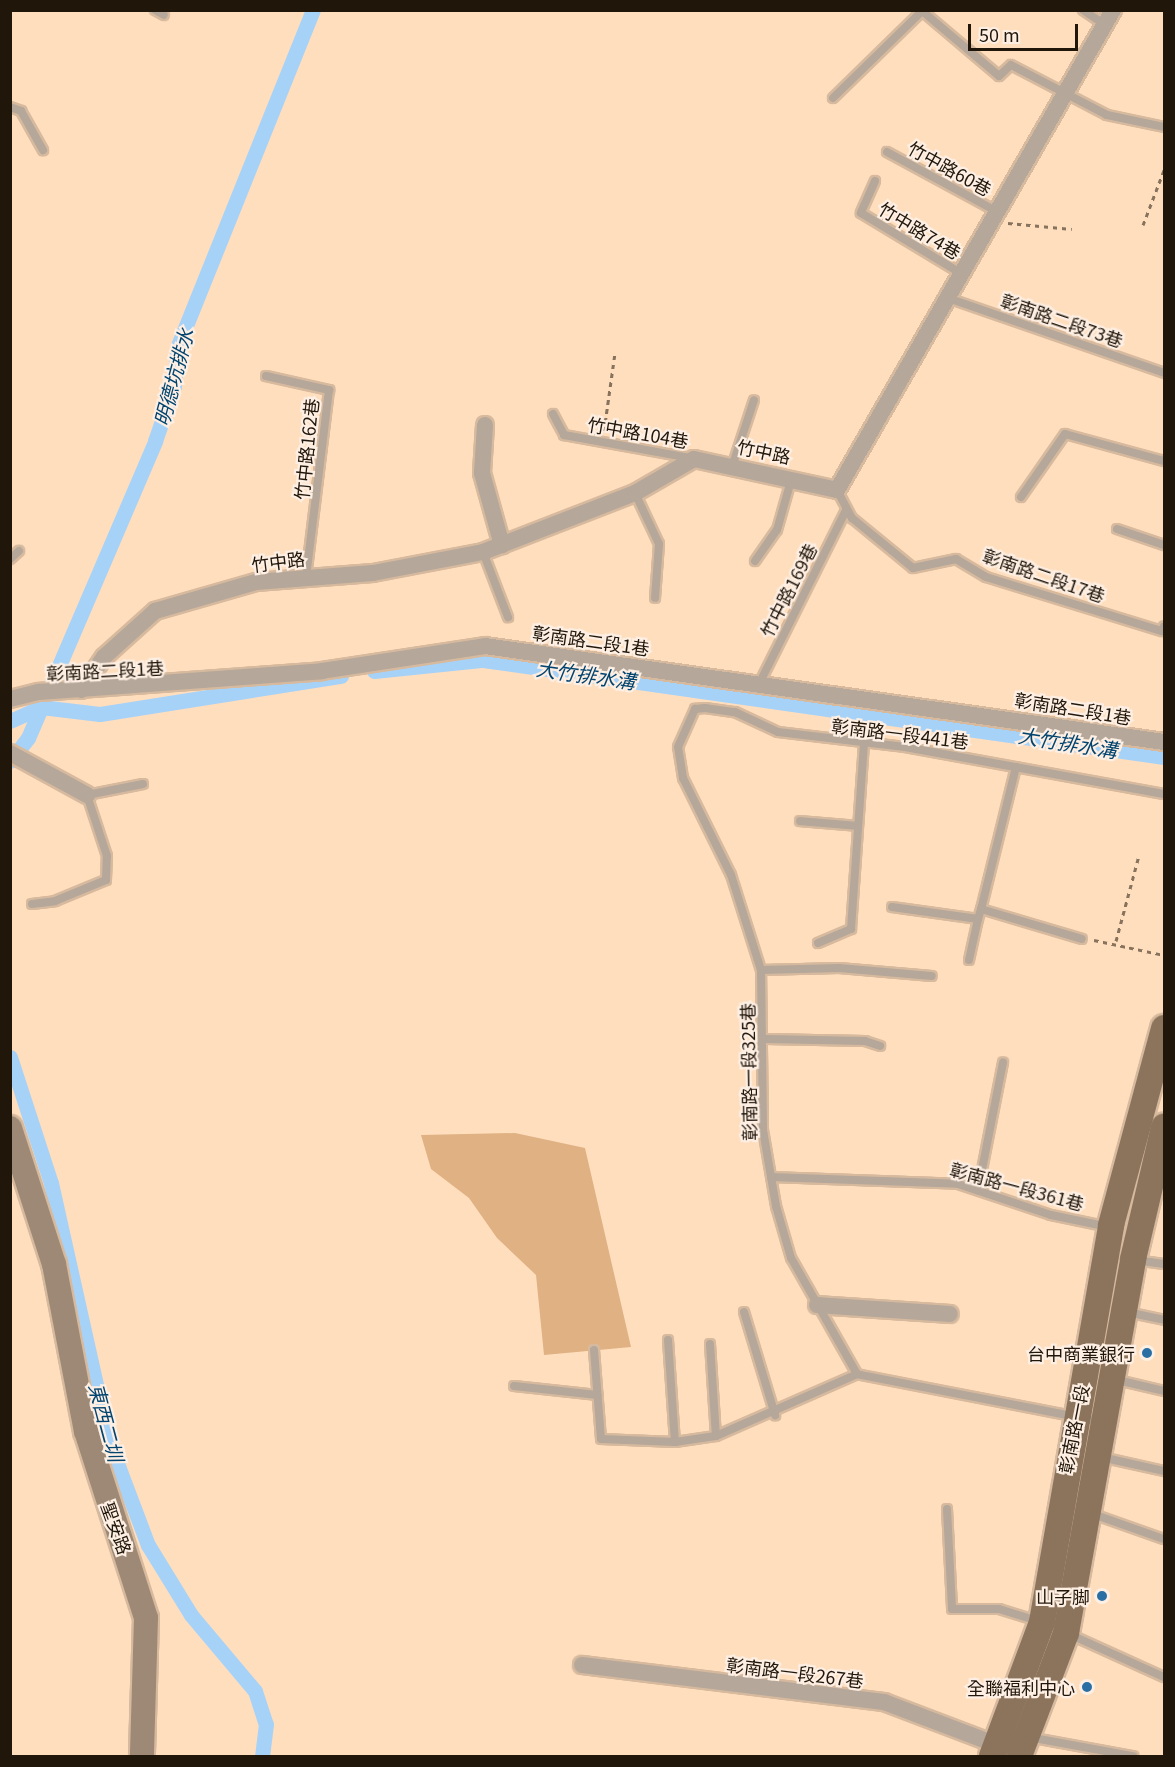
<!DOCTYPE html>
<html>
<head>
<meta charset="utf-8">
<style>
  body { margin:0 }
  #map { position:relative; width:1175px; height:1767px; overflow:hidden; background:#ffdebe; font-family:Georgia,"Noto Sans TC",serif }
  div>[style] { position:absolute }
  .green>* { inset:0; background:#e0b183 }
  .canal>* { height:15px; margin:-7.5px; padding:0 7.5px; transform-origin:7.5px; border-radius:7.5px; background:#a7d2f8 }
  .path>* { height:3px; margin-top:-1.5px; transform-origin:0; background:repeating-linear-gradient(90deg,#87725c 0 4.5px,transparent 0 9px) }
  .roads { filter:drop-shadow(2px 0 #d7ba9e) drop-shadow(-2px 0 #d7ba9e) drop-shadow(0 2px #d7ba9e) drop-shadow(0 -2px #d7ba9e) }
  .lane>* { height:8px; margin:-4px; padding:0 4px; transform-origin:4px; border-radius:4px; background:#b5a79a }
  .street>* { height:16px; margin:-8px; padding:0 8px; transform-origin:8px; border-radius:8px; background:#b5a79a }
  .secondary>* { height:24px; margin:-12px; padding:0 12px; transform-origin:12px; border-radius:12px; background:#9d8975 }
  .primary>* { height:26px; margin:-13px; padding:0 13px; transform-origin:13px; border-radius:13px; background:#8c735b }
  .dots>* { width:16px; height:16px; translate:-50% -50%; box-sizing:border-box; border:3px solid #fdefe3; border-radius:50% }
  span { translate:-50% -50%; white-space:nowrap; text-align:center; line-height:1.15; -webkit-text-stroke:4.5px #fdefe3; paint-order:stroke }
  .street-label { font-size:18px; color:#21160a }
  .poi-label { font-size:18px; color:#21160a }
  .right { translate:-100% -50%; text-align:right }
  .water-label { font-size:20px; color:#024470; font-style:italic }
  .frame { position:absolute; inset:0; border:12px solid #21160a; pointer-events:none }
  .scale { position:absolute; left:968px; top:24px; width:110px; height:27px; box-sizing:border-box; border:3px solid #21160a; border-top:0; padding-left:8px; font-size:18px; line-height:21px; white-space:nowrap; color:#21160a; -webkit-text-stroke:4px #fdefe3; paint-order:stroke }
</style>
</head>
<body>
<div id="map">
  <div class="green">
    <i style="clip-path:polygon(515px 1133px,585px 1148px,631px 1347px,544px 1355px,536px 1275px,497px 1238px,469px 1198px,431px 1169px,421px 1135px)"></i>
  </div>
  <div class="canal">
    <i style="left:374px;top:671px;width:110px;rotate:-5.8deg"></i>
    <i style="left:483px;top:660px;width:688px;rotate:8.11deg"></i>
    <i style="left:10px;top:721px;width:34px;rotate:-24deg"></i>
    <i style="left:41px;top:707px;width:59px;rotate:6.8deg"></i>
    <i style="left:100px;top:714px;width:244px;rotate:-9deg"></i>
    <i style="left:10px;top:761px;width:29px;rotate:-52deg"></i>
    <i style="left:28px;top:738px;width:323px;rotate:-66.8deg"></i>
    <i style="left:155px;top:441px;width:58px;rotate:-70.9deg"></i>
    <i style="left:174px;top:386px;width:38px;rotate:-85deg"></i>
    <i style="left:177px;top:348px;width:364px;rotate:-68.1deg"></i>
    <i style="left:10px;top:1057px;width:133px;rotate:72deg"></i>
    <i style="left:51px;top:1183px;width:265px;rotate:77.4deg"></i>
    <i style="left:109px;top:1442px;width:110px;rotate:69.3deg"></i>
    <i style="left:148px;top:1545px;width:82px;rotate:58.4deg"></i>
    <i style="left:191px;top:1615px;width:99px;rotate:49.9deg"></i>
    <i style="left:255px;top:1691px;width:35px;rotate:72deg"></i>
    <i style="left:266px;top:1724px;width:32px;rotate:97deg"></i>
  </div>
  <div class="path">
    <i style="left:1008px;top:223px;width:64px;rotate:5.4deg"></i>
    <i style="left:1143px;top:225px;width:59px;rotate:-69.1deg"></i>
    <i style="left:604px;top:431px;width:79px;rotate:-82deg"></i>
    <i style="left:1094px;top:940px;width:72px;rotate:12.1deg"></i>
    <i style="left:1116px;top:941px;width:89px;rotate:-75deg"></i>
  </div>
  <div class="roads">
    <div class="lane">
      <i style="left:155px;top:10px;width:10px;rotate:29deg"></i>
      <i style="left:921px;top:10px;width:102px;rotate:40.2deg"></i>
      <i style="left:999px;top:76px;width:16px;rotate:-43deg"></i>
      <i style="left:1011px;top:65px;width:108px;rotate:27.5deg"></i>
      <i style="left:1107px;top:115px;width:58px;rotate:11.9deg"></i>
      <i style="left:1083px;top:10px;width:25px;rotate:34deg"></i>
      <i style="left:833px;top:98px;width:124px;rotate:-44.3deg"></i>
      <i style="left:10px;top:107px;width:12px;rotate:20deg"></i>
      <i style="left:21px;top:111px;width:45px;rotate:60.6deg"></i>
      <i style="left:887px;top:152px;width:126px;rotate:28.4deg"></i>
      <i style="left:875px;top:181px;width:35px;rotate:114deg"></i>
      <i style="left:861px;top:213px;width:118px;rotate:31.1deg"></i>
      <i style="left:948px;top:298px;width:229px;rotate:19.1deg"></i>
      <i style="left:266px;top:376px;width:65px;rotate:12.5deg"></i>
      <i style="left:329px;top:390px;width:187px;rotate:97deg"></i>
      <i style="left:553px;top:414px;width:24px;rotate:62deg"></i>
      <i style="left:564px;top:435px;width:129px;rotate:10.3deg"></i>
      <i style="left:733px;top:464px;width:67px;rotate:-71.8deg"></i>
      <i style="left:837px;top:490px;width:32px;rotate:62deg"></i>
      <i style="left:852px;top:518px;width:79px;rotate:39.3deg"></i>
      <i style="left:913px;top:568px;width:44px;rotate:-11.8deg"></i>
      <i style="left:956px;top:559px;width:35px;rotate:31deg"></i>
      <i style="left:986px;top:577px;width:184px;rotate:17.1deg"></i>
      <i style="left:1162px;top:631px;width:5px;rotate:-68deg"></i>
      <i style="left:635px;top:493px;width:56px;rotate:64.8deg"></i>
      <i style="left:659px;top:544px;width:54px;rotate:94.2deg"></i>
      <i style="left:1021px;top:497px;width:77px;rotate:-55.1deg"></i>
      <i style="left:1065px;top:434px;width:103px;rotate:15.3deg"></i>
      <i style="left:1117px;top:529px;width:50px;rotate:18.8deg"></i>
      <i style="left:483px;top:552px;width:70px;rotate:69deg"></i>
      <i style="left:10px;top:559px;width:12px;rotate:-42deg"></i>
      <i style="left:755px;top:561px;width:38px;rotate:-55deg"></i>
      <i style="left:777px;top:530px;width:55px;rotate:-74.2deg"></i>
      <i style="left:759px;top:684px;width:195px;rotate:-63.4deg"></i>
      <i style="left:1016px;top:767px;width:146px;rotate:103.8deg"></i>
      <i style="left:981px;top:909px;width:105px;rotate:16.5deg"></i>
      <i style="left:800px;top:821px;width:58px;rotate:4.9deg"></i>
      <i style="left:32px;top:904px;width:23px;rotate:-7deg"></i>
      <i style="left:55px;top:901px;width:55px;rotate:-22.4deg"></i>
      <i style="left:106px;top:880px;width:24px;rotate:-88deg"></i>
      <i style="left:107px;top:856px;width:64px;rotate:-108.2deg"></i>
      <i style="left:87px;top:795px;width:57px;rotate:-11.1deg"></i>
      <i style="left:892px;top:907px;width:87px;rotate:7.9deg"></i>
      <i style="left:978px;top:919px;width:10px;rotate:-73deg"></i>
      <i style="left:818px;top:943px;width:36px;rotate:-23deg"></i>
      <i style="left:851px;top:929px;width:184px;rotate:-86deg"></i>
      <i style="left:969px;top:960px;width:42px;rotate:-77.6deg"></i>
      <i style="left:761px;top:970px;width:78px;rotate:-1.5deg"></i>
      <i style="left:839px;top:968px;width:93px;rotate:4.9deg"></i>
      <i style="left:766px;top:1039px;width:99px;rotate:1.2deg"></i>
      <i style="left:865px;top:1041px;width:16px;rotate:18deg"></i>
      <i style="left:771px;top:1177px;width:187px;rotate:2.1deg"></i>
      <i style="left:958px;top:1184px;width:98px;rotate:18.4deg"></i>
      <i style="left:1051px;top:1215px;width:59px;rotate:11.7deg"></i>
      <i style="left:978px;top:1190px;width:130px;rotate:-78.9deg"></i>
      <i style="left:1135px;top:1260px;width:29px;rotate:8deg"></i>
      <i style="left:744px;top:1312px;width:108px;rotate:73.2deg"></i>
      <i style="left:1127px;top:1312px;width:38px;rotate:12deg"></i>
      <i style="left:668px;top:1340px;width:102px;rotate:86.1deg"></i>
      <i style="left:710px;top:1344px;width:92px;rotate:86.3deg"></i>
      <i style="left:594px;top:1350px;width:89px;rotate:85.5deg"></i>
      <i style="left:601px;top:1439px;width:74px;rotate:2.3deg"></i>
      <i style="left:675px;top:1442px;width:41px;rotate:-8.3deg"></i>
      <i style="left:716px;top:1436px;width:154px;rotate:-23.7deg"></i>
      <i style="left:1113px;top:1379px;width:52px;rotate:13.2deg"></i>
      <i style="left:514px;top:1386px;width:84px;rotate:6.1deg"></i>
      <i style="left:1103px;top:1422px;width:251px;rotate:-169deg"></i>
      <i style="left:857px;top:1374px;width:133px;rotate:-119.6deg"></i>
      <i style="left:791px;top:1258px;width:54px;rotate:-106.1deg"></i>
      <i style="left:776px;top:1206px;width:77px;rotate:-99.7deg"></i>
      <i style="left:763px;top:1130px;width:160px;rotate:-90.7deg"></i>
      <i style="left:761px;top:970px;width:100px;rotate:-107.5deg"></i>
      <i style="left:731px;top:875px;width:108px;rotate:-116.3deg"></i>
      <i style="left:683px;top:778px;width:31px;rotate:-99deg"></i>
      <i style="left:678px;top:747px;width:42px;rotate:-65.9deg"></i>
      <i style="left:695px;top:709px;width:10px;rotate:-6deg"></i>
      <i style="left:705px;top:708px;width:30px;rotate:8deg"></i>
      <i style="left:735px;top:712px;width:47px;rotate:24.9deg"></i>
      <i style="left:778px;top:732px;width:128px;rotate:6.7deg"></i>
      <i style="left:905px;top:747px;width:263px;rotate:10.3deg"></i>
      <i style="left:1101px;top:1457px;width:65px;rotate:12.5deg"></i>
      <i style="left:947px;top:1509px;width:100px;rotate:87.1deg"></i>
      <i style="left:952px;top:1609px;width:47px"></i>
      <i style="left:999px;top:1609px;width:44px;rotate:17.2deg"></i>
      <i style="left:1090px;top:1513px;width:78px;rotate:19.4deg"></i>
      <i style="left:1069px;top:1634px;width:104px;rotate:24.4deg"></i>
      <i style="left:1028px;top:1737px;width:107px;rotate:10.3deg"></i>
    </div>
    <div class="street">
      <i style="left:485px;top:425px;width:48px;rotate:93.6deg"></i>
      <i style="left:482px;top:473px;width:75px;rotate:74.5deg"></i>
      <i style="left:81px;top:690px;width:40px;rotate:-55.1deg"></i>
      <i style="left:104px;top:657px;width:69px;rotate:-42deg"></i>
      <i style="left:155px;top:611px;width:105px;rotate:-16deg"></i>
      <i style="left:256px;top:582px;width:117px;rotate:-4.4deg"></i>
      <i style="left:373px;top:573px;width:112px;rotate:-10.8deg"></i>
      <i style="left:483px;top:552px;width:163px;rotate:-21.2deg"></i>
      <i style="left:635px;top:493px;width:68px;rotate:-30deg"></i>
      <i style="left:694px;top:459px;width:146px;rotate:12.2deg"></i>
      <i style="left:837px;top:490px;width:554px;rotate:-60.1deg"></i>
      <i style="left:10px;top:699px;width:30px;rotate:-14deg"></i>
      <i style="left:39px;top:692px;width:284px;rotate:-4.2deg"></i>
      <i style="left:322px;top:671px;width:165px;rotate:-8.7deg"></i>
      <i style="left:485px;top:646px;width:686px;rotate:8.05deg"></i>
      <i style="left:10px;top:753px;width:88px;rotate:28.6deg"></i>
      <i style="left:817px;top:1305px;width:133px;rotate:3.9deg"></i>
      <i style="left:582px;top:1665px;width:304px;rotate:7deg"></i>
      <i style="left:884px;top:1702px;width:121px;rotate:20.8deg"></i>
    </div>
    <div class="secondary">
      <i style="left:10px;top:1128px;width:143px;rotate:72.1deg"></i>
      <i style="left:54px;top:1264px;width:170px;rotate:79.2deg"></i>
      <i style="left:86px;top:1431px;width:196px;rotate:72.2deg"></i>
      <i style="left:146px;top:1618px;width:138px;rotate:91.7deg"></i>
    </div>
    <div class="primary">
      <i style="left:992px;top:1756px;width:143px;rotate:-69.5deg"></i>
      <i style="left:1042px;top:1622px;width:403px;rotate:-80.1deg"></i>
      <i style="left:1111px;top:1225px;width:204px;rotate:-74.9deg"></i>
      <i style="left:1019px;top:1756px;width:132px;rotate:-69.1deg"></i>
      <i style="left:1066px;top:1633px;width:380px;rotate:-79.8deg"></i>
      <i style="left:1133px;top:1259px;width:136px;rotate:-76.8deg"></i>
    </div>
  </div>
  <div class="dots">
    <i style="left:1147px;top:1353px;background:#2a6fa4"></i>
    <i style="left:1102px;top:1596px;background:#2a6fa4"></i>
    <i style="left:1087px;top:1687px;background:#2a6fa4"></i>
  </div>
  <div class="street-label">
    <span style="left:950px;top:168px;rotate:29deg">竹中路60巷</span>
    <span style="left:920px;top:230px;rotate:31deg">竹中路74巷</span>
    <span style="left:1062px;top:320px;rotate:19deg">彰南路二段73巷</span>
    <span style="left:638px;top:432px;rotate:10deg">竹中路104巷</span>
    <span style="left:306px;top:449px;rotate:-84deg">竹中路162巷</span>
    <span style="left:764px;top:451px;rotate:12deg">竹中路</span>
    <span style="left:278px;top:561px;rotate:-7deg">竹中路</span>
    <span style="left:1044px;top:575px;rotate:19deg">彰南路二段17巷</span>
    <span style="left:788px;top:590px;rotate:-63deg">竹中路169巷</span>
    <span style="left:591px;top:640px;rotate:8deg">彰南路二段1巷</span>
    <span style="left:105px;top:670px;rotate:-3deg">彰南路二段1巷</span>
    <span style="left:1073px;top:708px;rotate:9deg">彰南路二段1巷</span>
    <span style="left:900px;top:733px;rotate:7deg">彰南路一段441巷</span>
    <span style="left:748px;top:1072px;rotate:-91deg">彰南路一段325巷</span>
    <span style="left:1017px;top:1186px;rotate:15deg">彰南路一段361巷</span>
    <span style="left:1073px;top:1429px;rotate:-79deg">彰南路一段</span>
    <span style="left:117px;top:1528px;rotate:70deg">聖安路</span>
    <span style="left:795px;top:1672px;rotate:7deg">彰南路一段267巷</span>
  </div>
  <div class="poi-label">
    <span class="right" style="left:1135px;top:1353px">台中商業銀行</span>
    <span class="right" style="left:1090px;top:1596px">山子脚</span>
    <span class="right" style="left:1075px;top:1687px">全聯福利中心</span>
  </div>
  <div class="water-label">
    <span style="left:173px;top:377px;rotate:-75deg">明德坑排水</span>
    <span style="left:586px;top:674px;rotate:8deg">大竹排水溝</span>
    <span style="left:1068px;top:742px;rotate:9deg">大竹排水溝</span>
    <span style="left:107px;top:1422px;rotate:75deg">東西二圳</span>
  </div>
  <div class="frame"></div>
  <div class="scale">50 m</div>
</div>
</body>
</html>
